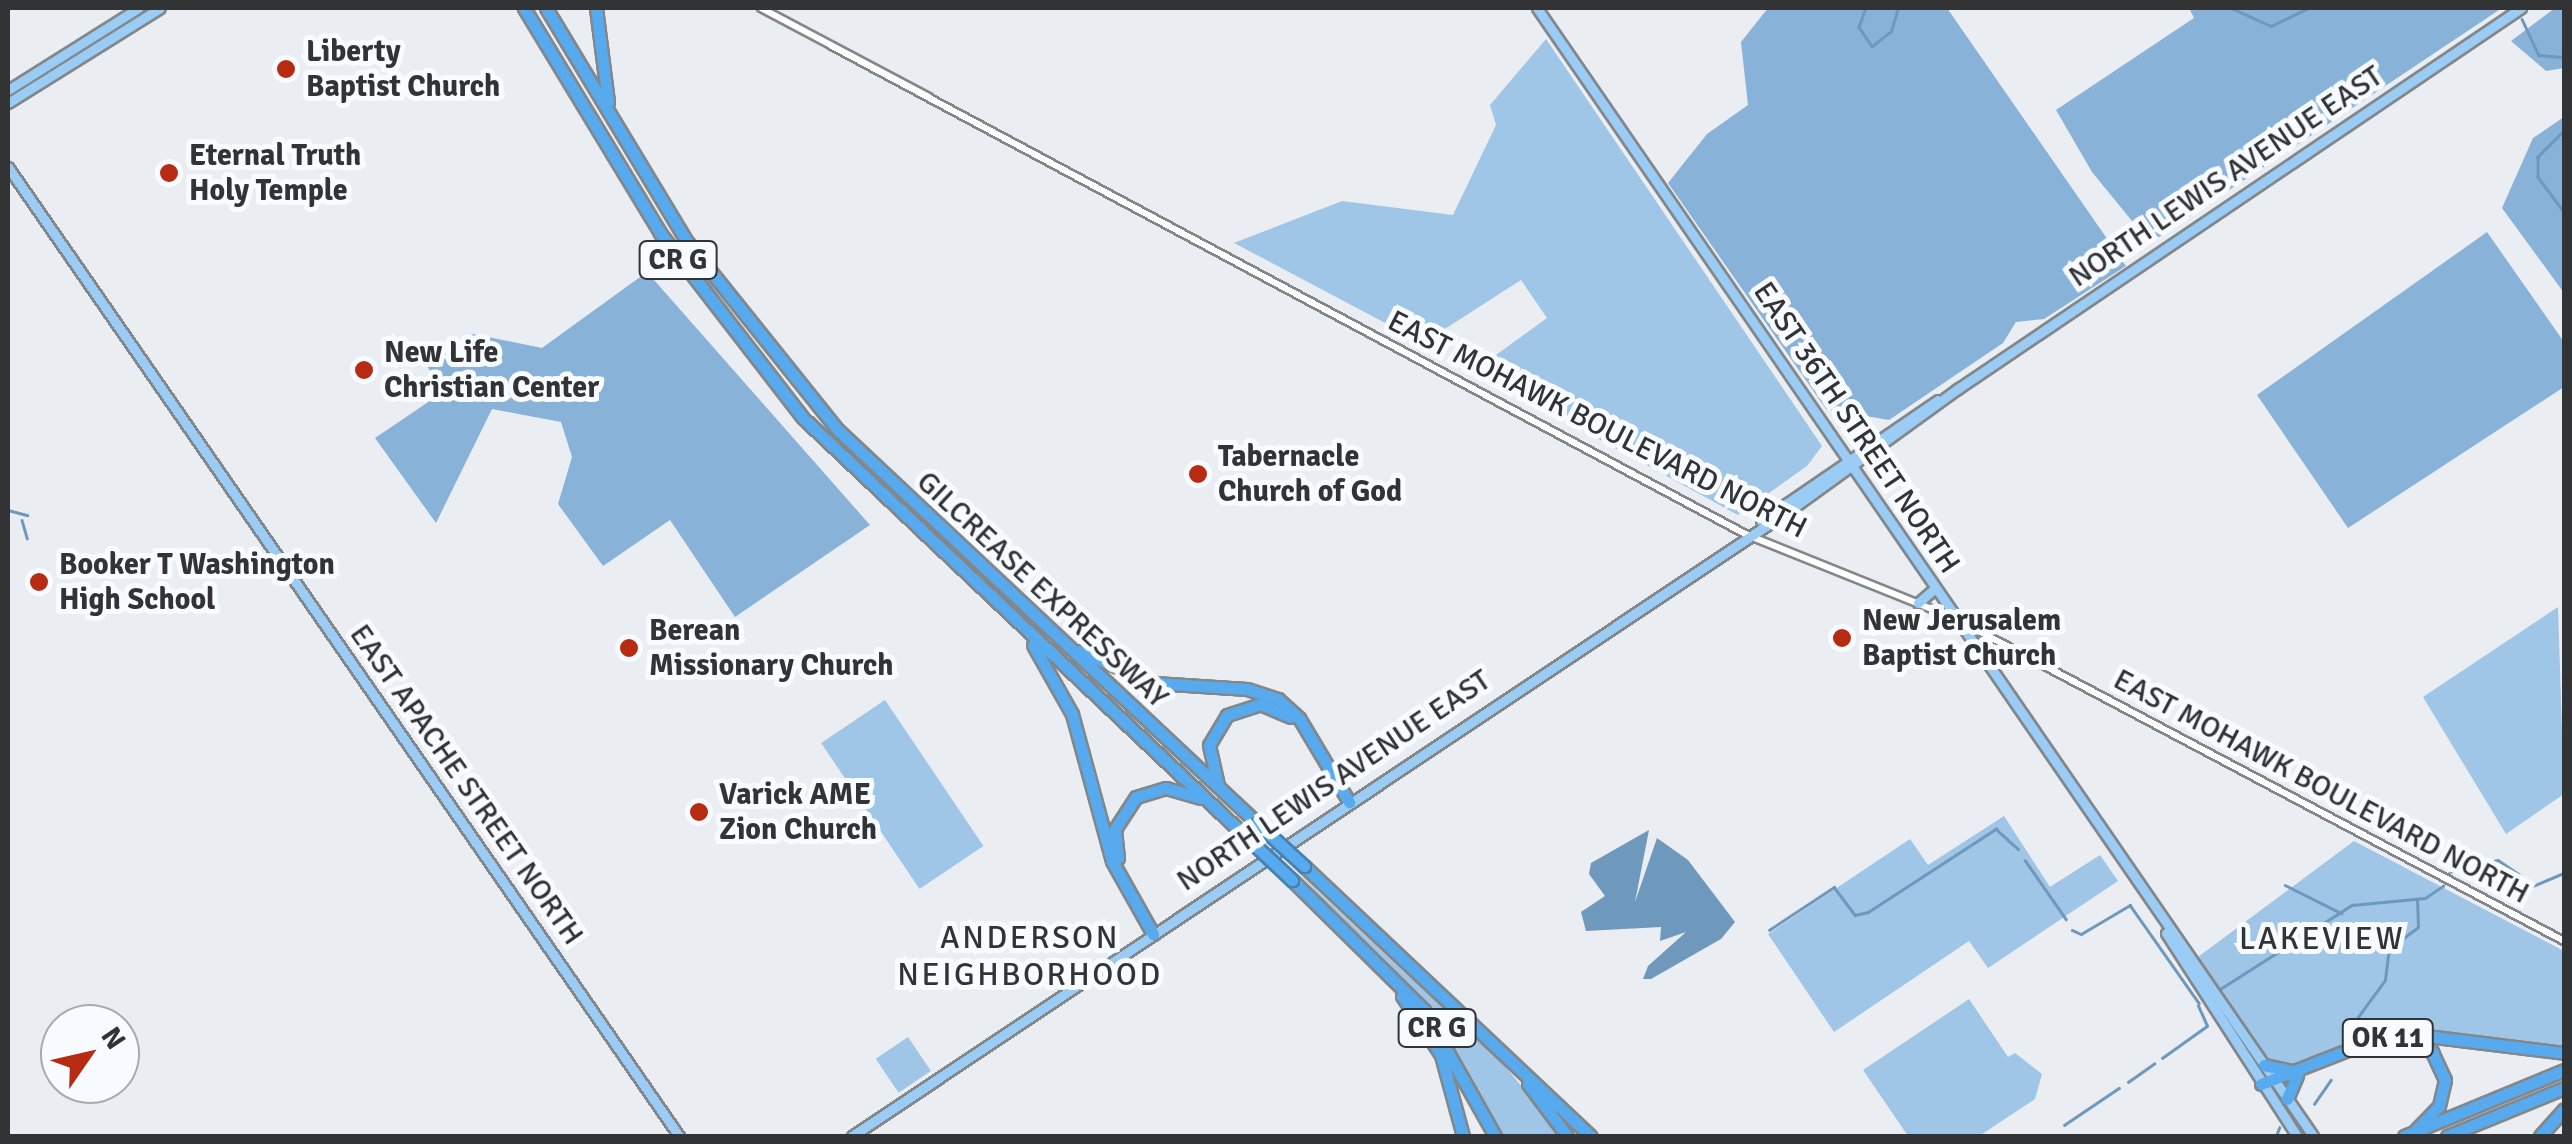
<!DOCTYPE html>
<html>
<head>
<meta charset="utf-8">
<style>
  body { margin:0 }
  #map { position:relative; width:2572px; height:1144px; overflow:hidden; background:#eaeef2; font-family:Signika,sans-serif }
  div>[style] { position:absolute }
  .green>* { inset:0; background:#9fc5e7; transform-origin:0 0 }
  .forest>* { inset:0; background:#88b2d8 }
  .water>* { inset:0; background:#6f98bd }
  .stream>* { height:2.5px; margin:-1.25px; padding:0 1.25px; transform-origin:1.25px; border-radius:1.25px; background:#6f98bd }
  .roads { filter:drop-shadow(2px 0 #83878a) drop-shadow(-2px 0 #83878a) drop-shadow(0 2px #83878a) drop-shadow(0 -2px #83878a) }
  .minor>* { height:6px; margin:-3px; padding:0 3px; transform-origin:3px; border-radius:3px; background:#fff }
  .major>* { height:9px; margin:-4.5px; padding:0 4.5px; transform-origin:4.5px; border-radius:4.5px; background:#9accf5 }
  .highway>* { height:11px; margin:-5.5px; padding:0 5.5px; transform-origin:5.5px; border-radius:5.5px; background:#57aaee }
  .bridges { filter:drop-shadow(2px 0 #4a80ad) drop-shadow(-2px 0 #4a80ad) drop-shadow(0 2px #4a80ad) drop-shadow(0 -2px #4a80ad) }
  .highway-bridge>* { height:11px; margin:-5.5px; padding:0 5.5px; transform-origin:5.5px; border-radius:5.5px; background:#57aaee }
  .dots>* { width:28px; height:28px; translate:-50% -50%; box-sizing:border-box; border:5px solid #f8fbff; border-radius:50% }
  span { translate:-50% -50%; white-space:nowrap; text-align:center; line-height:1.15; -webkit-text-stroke:10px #f8fbff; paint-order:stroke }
  .shield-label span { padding:2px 8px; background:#f8fbff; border:2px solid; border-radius:8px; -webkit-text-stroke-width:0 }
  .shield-label { font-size:28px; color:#313335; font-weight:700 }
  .poi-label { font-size:30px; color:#313335; font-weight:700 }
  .left { translate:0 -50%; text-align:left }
  .street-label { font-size:30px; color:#313335 }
  .neighbourhood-label { font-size:32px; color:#313335; letter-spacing:2.5px }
  .frame { position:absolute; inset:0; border:10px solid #313335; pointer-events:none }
  .north { position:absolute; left:40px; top:1004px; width:100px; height:100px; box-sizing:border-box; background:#f8fbff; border:2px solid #a8abae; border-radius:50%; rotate:56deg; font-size:28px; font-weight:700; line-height:40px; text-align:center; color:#313335 }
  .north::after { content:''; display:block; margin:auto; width:35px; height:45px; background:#b72b12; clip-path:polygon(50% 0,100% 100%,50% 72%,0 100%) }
</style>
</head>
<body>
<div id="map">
  <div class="green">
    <i style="clip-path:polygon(1546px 39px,1822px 446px,1807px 466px,1738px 515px,1474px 371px,1547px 318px,1521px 280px,1423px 343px,1234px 243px,1342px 201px,1453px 215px,1496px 125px,1490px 105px)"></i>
    <i style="clip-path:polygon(2558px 607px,2564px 794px,2506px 834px,2423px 697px)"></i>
    <i style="left:885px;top:700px;width:176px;height:77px;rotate:56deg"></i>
    <i style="clip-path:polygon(2004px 816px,2050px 887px,2100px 855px,2118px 881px,1988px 968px,1969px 941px,1834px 1032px,1768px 934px,1910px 839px,1928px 865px)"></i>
    <i style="clip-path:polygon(2354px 841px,2564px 951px,2564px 1049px,2401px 1028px,2291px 1066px,2266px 1058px,2198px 957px)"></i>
    <i style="clip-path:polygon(1298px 873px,1503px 1064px,1563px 1136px,1500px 1136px,1439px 1022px)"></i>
    <i style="clip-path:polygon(1969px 999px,2008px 1057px,2015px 1053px,2042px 1074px,2035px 1099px,1979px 1136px,1908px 1136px,1863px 1070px)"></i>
    <i style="left:908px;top:1037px;width:41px;height:39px;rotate:56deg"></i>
  </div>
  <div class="forest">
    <i style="clip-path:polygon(1768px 8px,1947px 8px,2126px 266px,2044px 319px,2016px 322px,2003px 343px,1889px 420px,1826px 409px,1668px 183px,1707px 134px,1748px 105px,1741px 42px)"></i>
    <i style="clip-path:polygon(2189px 8px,2502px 8px,2150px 243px,2092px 172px,2056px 110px,2194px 18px)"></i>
    <i style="clip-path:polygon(2555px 8px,2564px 8px,2564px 68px,2546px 71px,2511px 41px)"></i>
    <i style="clip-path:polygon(2564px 117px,2564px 293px,2502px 208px,2533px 138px)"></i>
    <i style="clip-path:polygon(2487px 232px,2564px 342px,2564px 387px,2348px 528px,2257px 395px)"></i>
    <i style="clip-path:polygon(647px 272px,870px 525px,735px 617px,670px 520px,603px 566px,558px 504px,572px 457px,561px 422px,492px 409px,436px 523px,375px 438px,443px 392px,427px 366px,473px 334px,542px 348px)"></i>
  </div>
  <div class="water">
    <i style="clip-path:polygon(1649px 830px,1635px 902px,1657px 838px,1688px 860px,1735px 922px,1721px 939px,1651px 979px,1643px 979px,1648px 966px,1686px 932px,1660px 941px,1661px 927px,1586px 931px,1581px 912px,1605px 896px,1589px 874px,1591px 863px)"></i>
  </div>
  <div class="stream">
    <i style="left:1866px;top:8px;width:20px;rotate:110deg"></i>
    <i style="left:1859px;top:27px;width:23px;rotate:56deg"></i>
    <i style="left:1872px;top:46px;width:24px;rotate:-38deg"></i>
    <i style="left:1891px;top:31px;width:24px;rotate:-73deg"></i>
    <i style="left:2231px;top:8px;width:44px;rotate:24.2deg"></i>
    <i style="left:2271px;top:26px;width:41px;rotate:-25.9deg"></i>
    <i style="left:2522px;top:19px;width:40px;rotate:65deg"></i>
    <i style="left:2539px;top:55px;width:25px;rotate:5deg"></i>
    <i style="left:2564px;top:131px;width:37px;rotate:135deg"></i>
    <i style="left:2538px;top:157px;width:20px;rotate:90deg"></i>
    <i style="left:2538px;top:177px;width:44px;rotate:53.4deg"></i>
    <i style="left:8px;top:510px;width:20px;rotate:15deg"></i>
    <i style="left:22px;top:520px;width:19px;rotate:74deg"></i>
    <i style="left:2025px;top:860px;width:72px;rotate:55.2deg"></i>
    <i style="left:2449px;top:872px;width:50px;rotate:-13.8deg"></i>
    <i style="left:2498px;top:860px;width:25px;rotate:34deg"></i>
    <i style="left:2285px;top:885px;width:63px;rotate:26.6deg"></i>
    <i style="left:2533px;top:886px;width:34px;rotate:-23deg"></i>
    <i style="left:1769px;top:930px;width:78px;rotate:-33.5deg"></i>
    <i style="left:1834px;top:887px;width:35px;rotate:53deg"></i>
    <i style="left:1855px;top:915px;width:13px;rotate:-13deg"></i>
    <i style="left:1868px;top:912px;width:153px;rotate:-33deg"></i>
    <i style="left:1996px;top:829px;width:30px;rotate:42deg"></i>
    <i style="left:2072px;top:930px;width:10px;rotate:24deg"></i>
    <i style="left:2081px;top:934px;width:57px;rotate:-30.6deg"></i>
    <i style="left:2130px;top:905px;width:120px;rotate:54.9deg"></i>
    <i style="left:2220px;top:989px;width:156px;rotate:-32.5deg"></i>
    <i style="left:2352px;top:905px;width:73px;rotate:-5.5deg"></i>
    <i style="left:2425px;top:898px;width:22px;rotate:-34deg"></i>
    <i style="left:2350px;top:1028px;width:59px;rotate:-53.9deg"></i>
    <i style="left:2385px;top:980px;width:31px;rotate:-83deg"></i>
    <i style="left:2389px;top:949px;width:36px;rotate:-37deg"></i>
    <i style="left:2418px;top:927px;width:27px;rotate:-92deg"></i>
    <i style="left:2162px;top:1058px;width:55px;rotate:-35.4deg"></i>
    <i style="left:2207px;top:1026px;width:22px;rotate:-114deg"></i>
    <i style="left:2128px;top:1082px;width:32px;rotate:-35deg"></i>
    <i style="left:2314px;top:1104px;width:29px;rotate:-55deg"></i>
    <i style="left:2064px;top:1125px;width:66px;rotate:-33.9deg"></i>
    <i style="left:2276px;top:1136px;width:9px;rotate:-69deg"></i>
  </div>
  <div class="roads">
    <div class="minor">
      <i style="left:761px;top:8px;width:190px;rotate:27.9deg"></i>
      <i style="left:832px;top:46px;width:1035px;rotate:28.12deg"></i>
      <i style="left:1745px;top:534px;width:225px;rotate:21.9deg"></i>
      <i style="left:1954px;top:618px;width:690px;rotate:27.9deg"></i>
    </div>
    <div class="major">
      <i style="left:1537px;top:8px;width:1369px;rotate:55.47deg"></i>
      <i style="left:8px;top:90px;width:154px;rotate:-32.2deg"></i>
      <i style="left:8px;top:103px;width:179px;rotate:-32deg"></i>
      <i style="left:8px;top:167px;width:1179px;rotate:55.3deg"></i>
      <i style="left:1956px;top:390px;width:682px;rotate:-34.06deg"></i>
      <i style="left:1761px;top:521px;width:214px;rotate:-34.4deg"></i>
      <i style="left:1918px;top:603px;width:23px;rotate:-41deg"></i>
      <i style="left:2166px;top:933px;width:242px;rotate:57.2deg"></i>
      <i style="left:852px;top:1136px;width:1131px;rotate:-33.72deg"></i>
      <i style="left:1793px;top:508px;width:205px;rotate:-35.9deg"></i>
    </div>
    <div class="highway">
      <i style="left:524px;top:8px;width:263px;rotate:58.8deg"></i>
      <i style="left:660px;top:233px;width:232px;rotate:52.3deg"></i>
      <i style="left:802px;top:417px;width:608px;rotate:43.4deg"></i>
      <i style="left:546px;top:8px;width:275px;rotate:58.9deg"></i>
      <i style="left:688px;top:243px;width:240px;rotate:51.3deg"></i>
      <i style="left:838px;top:430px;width:574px;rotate:43.17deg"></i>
      <i style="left:596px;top:8px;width:95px;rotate:82.7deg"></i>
      <i style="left:1033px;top:645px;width:79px;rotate:60.5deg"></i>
      <i style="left:1072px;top:714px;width:152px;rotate:74.8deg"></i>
      <i style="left:1112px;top:861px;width:84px;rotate:60.7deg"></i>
      <i style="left:1079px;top:651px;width:82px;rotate:22.8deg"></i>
      <i style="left:1155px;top:683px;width:92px;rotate:3.7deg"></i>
      <i style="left:1247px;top:689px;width:33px;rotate:18deg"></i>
      <i style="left:1278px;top:699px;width:28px;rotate:42deg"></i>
      <i style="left:1299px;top:718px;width:98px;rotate:59.2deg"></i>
      <i style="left:1218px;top:785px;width:41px;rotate:-102.7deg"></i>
      <i style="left:1209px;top:745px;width:35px;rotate:-59deg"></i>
      <i style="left:1227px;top:715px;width:35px;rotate:-18deg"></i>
      <i style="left:1260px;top:704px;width:33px;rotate:23deg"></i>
      <i style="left:1118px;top:858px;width:29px;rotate:-96deg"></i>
      <i style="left:1115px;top:829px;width:38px;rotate:-57deg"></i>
      <i style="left:1136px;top:797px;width:31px;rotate:-17deg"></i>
      <i style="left:1166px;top:788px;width:36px;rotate:16deg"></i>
      <i style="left:1304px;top:866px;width:394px;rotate:43.3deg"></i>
      <i style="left:1292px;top:880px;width:185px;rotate:44.6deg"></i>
      <i style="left:1424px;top:1010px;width:145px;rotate:60.6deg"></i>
      <i style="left:1402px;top:996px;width:71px;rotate:56.5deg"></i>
      <i style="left:1441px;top:1055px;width:84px;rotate:74.8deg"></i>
      <i style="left:2406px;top:1038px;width:30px;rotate:28deg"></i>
      <i style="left:2432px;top:1052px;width:31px;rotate:65deg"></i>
      <i style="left:2445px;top:1080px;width:27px;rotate:103deg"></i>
      <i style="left:2439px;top:1106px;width:37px;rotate:134deg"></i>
      <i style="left:2264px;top:1065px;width:29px;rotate:12deg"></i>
      <i style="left:1528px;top:1084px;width:65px;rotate:53.1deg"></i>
      <i style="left:2261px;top:1084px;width:143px;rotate:-21.4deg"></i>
      <i style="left:2394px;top:1032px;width:171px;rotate:7deg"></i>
      <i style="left:2287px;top:1099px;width:26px;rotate:-67deg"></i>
      <i style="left:2404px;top:1136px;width:173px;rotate:-22.4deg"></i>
      <i style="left:2447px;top:1136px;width:126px;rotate:-22.3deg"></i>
      <i style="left:2540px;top:1136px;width:36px;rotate:-48deg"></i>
    </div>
  </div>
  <div class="bridges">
    <div class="highway-bridge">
      <i style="left:1257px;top:823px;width:64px;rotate:42.5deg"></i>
      <i style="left:1244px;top:835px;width:66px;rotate:43.2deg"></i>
    </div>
  </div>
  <div class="dots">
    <i style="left:286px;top:69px;background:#b72b12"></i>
    <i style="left:169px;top:173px;background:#b72b12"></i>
    <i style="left:364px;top:370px;background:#b72b12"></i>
    <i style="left:1198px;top:474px;background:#b72b12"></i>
    <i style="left:39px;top:582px;background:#b72b12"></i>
    <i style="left:1842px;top:638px;background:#b72b12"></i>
    <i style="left:629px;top:648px;background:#b72b12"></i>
    <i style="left:699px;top:812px;background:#b72b12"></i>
  </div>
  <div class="shield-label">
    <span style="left:678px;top:260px">CR G</span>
    <span style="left:1437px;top:1028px">CR G</span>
    <span style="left:2388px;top:1038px">OK 11</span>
  </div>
  <div class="poi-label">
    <span class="left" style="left:306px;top:69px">Liberty<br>Baptist Church</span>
    <span class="left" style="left:189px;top:173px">Eternal Truth<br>Holy Temple</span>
    <span class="left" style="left:384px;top:370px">New Life<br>Christian Center</span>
    <span class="left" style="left:1218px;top:474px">Tabernacle<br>Church of God</span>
    <span class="left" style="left:59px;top:582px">Booker T Washington<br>High School</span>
    <span class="left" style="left:1862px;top:638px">New Jerusalem<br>Baptist Church</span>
    <span class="left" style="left:649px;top:648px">Berean<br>Missionary Church</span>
    <span class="left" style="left:719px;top:812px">Varick AME<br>Zion Church</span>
  </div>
  <div class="street-label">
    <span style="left:2226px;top:177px;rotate:-34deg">NORTH LEWIS AVENUE EAST</span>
    <span style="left:1597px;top:425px;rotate:27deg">EAST MOHAWK BOULEVARD NORTH</span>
    <span style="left:1856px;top:428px;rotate:56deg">EAST 36TH STREET NORTH</span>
    <span style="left:1042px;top:590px;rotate:43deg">GILCREASE EXPRESSWAY</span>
    <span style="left:1334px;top:781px;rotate:-34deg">NORTH LEWIS AVENUE EAST</span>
    <span style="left:466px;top:785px;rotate:55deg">EAST APACHE STREET NORTH</span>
    <span style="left:2321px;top:787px;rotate:28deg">EAST MOHAWK BOULEVARD NORTH</span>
  </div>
  <div class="neighbourhood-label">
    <span style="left:1030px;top:957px">ANDERSON<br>NEIGHBORHOOD</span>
    <span style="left:2322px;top:939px">LAKEVIEW</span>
  </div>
  <div class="frame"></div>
  <div class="north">N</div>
</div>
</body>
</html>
